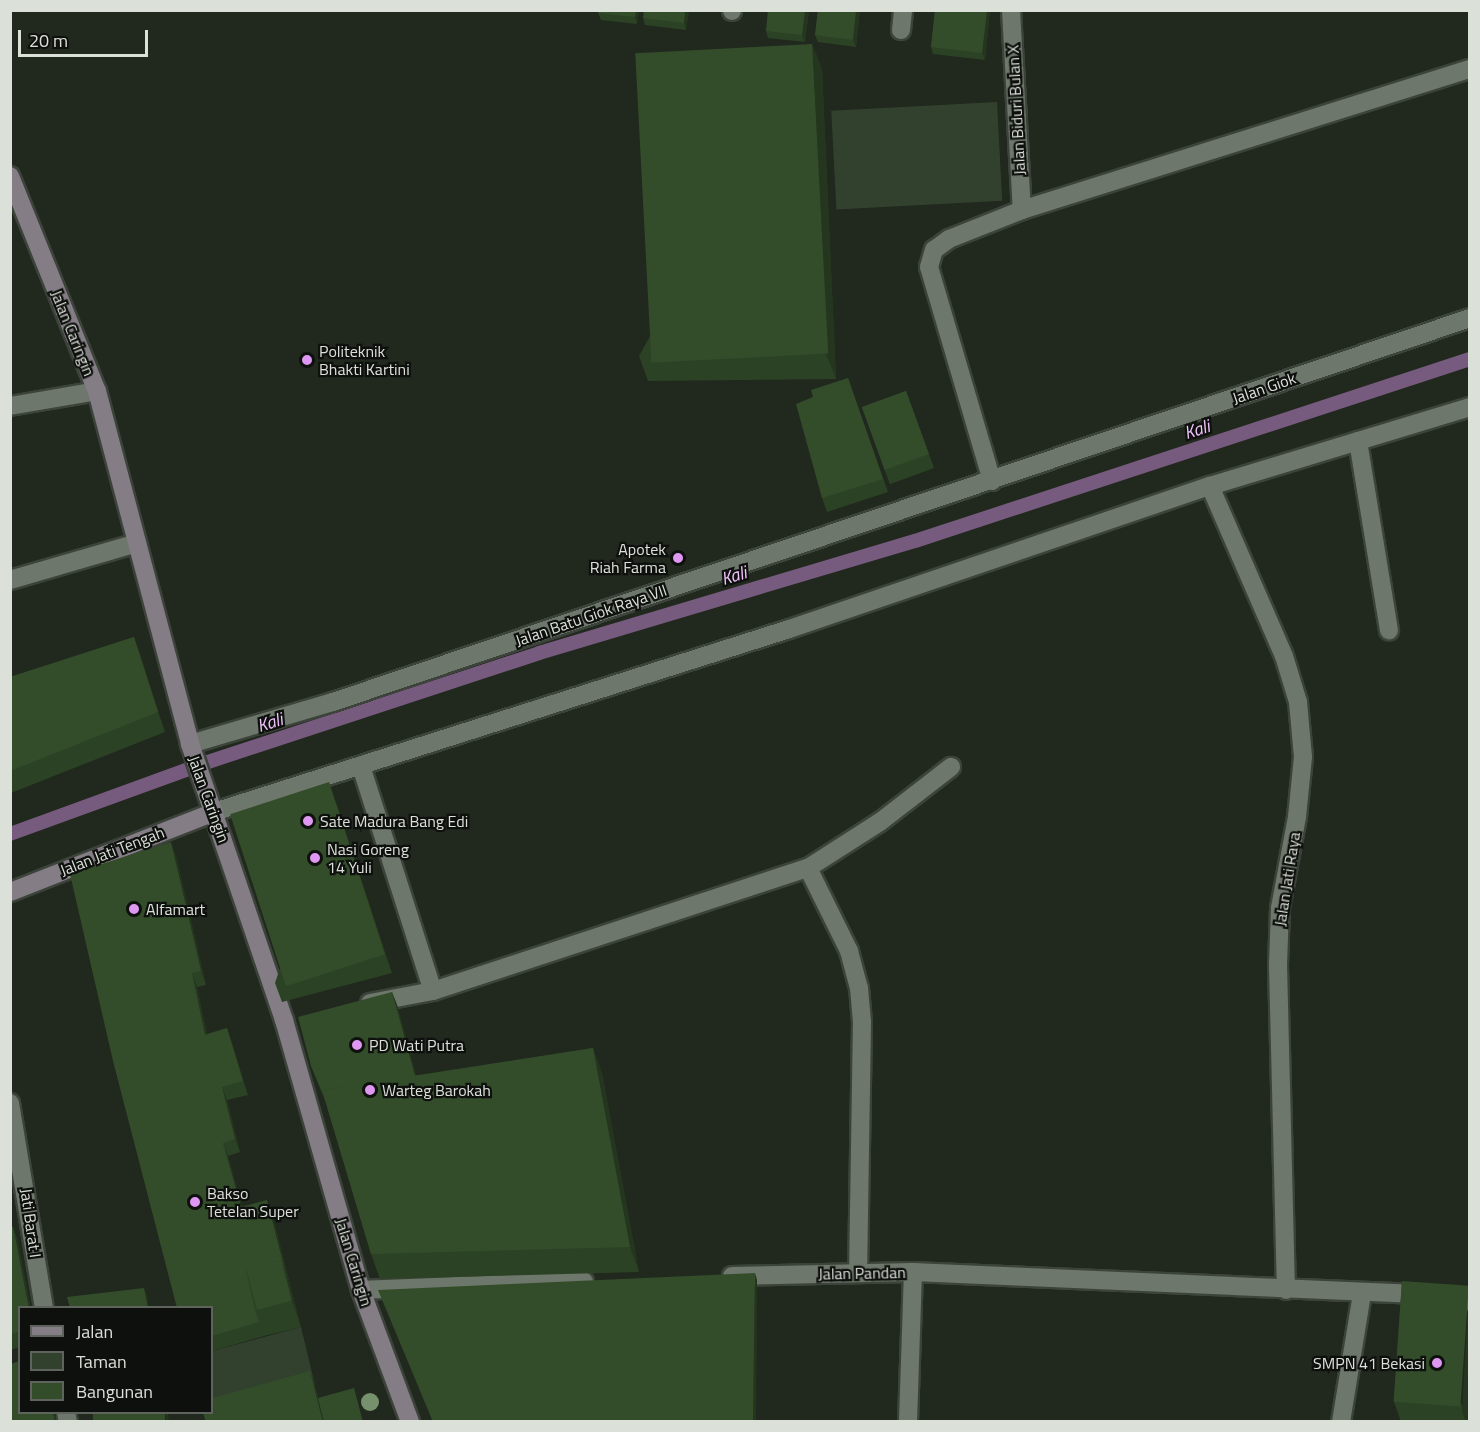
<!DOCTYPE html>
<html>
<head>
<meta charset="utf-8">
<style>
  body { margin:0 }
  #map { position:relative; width:1480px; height:1432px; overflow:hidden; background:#21281e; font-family:"Titillium Web",sans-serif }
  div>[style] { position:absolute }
  .green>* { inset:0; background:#32412d; transform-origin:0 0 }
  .stream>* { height:14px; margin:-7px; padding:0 7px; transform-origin:7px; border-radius:7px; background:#775b7e }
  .roads { filter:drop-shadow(2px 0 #3c433a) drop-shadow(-2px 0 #3c433a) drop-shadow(0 2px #3c433a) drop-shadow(0 -2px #3c433a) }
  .lane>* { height:18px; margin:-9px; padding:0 9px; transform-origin:9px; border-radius:9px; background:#6e776b }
  .street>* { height:18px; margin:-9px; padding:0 9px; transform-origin:9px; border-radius:9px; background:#6e776b }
  .secondary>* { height:18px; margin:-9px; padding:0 9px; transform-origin:9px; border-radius:9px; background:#847d85 }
  .trees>* { width:18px; height:18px; margin:-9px; border-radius:50%; background:#75926d }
  .wall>* { inset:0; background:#2c4225; transform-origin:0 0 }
  .shaded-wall>* { inset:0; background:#24361e; transform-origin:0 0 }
  .building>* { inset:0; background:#334d2b; transform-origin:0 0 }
  .dots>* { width:16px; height:16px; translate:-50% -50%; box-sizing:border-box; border:3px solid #0d100c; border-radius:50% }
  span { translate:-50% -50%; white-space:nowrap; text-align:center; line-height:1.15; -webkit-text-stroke:4.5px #0d100c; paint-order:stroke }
  .street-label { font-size:16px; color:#dbe0d9 }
  .poi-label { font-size:16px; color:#dbe0d9 }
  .left { translate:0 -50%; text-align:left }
  .right { translate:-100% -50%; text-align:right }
  .water-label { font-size:18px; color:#f3c4ff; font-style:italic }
  .frame { position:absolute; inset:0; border:12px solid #dbe0d9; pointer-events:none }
  .legend { position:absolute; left:18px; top:1306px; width:195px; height:108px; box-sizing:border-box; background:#0d100c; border:2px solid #5f635e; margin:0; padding:8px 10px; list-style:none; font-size:18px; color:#dbe0d9 }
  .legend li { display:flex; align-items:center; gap:12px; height:30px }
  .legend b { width:30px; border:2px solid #5f635e }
  .scale { position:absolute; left:18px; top:30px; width:130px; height:27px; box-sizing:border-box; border:3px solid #dbe0d9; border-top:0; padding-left:8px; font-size:18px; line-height:21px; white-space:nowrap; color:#dbe0d9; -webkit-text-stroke:4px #0d100c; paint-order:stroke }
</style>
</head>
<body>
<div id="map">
  <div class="green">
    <i style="left:997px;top:102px;width:99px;height:166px;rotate:87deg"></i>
    <i style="clip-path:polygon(301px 1327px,315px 1385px,206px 1415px,212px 1412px,212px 1351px)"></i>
  </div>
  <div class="stream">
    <i style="left:10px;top:834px;width:211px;rotate:-20deg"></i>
    <i style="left:208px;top:762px;width:348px;rotate:-18.2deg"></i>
    <i style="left:539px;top:653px;width:392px;rotate:-16.6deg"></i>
    <i style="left:915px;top:541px;width:584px;rotate:-18.16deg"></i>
  </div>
  <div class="roads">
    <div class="lane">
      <i style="left:732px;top:11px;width:1px;rotate:-90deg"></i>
      <i style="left:901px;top:30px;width:20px;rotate:-84deg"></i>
    </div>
    <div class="street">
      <i style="left:1011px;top:10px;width:200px;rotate:86.9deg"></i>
      <i style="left:10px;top:406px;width:88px;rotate:-9.8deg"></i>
      <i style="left:1358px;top:441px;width:192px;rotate:80.7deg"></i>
      <i style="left:992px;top:481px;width:223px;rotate:-106.4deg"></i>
      <i style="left:929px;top:267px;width:18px;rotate:-74deg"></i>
      <i style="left:934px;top:250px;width:19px;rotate:-36deg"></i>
      <i style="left:949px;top:239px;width:79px;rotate:-21.7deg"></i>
      <i style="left:1022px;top:210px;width:470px;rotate:-17.5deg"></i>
      <i style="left:1210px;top:486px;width:185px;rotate:66.5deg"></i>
      <i style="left:1284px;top:656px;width:48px;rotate:73.1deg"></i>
      <i style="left:1298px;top:702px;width:55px;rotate:84.8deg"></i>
      <i style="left:1303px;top:757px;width:60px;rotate:95.7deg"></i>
      <i style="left:1297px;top:817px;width:93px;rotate:100.6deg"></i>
      <i style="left:1280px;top:908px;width:57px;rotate:92deg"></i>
      <i style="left:1278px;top:965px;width:325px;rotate:88.6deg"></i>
      <i style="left:10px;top:580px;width:132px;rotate:-16.2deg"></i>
      <i style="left:190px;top:744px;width:149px;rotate:-16.4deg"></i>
      <i style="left:333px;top:702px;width:1200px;rotate:-18.66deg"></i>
      <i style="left:361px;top:766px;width:236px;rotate:72.3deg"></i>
      <i style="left:214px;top:812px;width:603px;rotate:-17.65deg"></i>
      <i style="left:789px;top:629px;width:445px;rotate:-18.8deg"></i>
      <i style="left:1210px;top:486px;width:272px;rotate:-16.9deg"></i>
      <i style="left:808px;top:868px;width:93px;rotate:63.7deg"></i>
      <i style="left:849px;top:951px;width:38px;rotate:75deg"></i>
      <i style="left:859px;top:988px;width:34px;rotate:85deg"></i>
      <i style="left:862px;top:1022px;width:250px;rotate:90.9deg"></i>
      <i style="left:370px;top:1003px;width:64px;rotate:-10.8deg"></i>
      <i style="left:433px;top:991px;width:395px;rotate:-18.2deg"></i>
      <i style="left:808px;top:868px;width:85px;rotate:-32.6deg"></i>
      <i style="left:880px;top:822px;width:90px;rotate:-37.8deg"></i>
      <i style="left:10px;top:1103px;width:208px;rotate:80.6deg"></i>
      <i style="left:732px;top:1276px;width:181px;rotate:-1.3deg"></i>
      <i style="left:913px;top:1272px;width:499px;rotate:2.5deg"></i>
      <i style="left:1412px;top:1294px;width:58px;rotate:6.9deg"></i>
      <i style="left:361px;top:1290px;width:223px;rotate:-2.3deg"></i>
      <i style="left:66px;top:1412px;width:10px;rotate:79deg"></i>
      <i style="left:908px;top:1422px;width:150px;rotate:-88.1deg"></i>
      <i style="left:1341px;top:1422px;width:130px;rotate:-80.7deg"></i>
    </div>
    <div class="secondary">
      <i style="left:10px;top:176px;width:232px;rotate:68deg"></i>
      <i style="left:97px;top:391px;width:365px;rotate:75.2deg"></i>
      <i style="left:190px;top:744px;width:292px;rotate:71.2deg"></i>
      <i style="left:284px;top:1020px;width:281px;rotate:74.1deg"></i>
      <i style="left:361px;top:1290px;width:141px;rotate:69.6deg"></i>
      <i style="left:10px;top:892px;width:219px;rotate:-21.4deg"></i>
    </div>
  </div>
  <div class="trees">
    <i style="left:370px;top:1402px"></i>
  </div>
  <div class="wall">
    <i style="clip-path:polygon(639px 10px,637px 24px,601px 20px,598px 13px)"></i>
    <i style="clip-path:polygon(689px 10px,686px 30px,645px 25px,643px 18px)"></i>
    <i style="clip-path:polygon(809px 10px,805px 42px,768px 38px,766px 31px)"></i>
    <i style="clip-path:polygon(818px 10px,860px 10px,856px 47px,818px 42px,815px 35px)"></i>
    <i style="clip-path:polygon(935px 10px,990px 10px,985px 60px,933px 54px,931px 47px)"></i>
    <i style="clip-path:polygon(812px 44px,822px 69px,836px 379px,648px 381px,639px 356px)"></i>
    <i style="clip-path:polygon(848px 378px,888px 492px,827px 512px,822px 498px,813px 397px)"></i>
    <i style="left:906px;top:391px;width:82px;height:47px;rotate:70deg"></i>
    <i style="clip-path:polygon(134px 637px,165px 732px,11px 793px,10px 791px,10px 677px)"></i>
    <i style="clip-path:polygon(336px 802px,392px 973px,282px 1002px,275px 983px)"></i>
    <i style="clip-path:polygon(176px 856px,206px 985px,197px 987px,207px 1034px,227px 1028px,248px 1095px,227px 1100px,240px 1152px,228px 1156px,242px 1207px,272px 1214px,301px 1327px,264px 1336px,212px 1351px,212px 1308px)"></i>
    <i style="clip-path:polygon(392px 992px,397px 1005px,416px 1076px,593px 1048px,602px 1073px,639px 1272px,380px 1279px,371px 1254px,326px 1103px,311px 1066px)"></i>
    <i style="clip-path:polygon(13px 1227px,18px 1241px,20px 1347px,10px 1350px,10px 1228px)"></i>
    <i style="clip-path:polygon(1402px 1281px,1470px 1422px,1401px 1422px,1394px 1402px)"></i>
  </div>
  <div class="shaded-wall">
    <i style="clip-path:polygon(636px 10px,639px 10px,637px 24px,635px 17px)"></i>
    <i style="clip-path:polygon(685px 10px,689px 10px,686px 30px,684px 23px)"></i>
    <i style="clip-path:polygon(805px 10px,809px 10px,805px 42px,802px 35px)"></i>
    <i style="clip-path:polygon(856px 10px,860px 10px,856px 47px,853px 40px)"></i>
    <i style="clip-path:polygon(987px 10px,990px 10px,985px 60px,982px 53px)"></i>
    <i style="clip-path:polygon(812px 44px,822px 69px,836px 379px,826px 354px)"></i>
    <i style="clip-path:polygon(134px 637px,141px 656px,165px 732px,158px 712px)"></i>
    <i style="clip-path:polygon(329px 782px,336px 802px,392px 973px,385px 954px)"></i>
    <i style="clip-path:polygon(171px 842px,176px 856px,206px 985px,201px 971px)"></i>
    <i style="clip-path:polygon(192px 973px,197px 987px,210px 1049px,205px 1035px)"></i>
    <i style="clip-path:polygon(392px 992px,397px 1005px,423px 1101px,418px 1087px)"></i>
    <i style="clip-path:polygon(227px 1028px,232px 1042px,248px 1095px,243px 1081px)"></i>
    <i style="clip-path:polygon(593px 1048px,602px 1073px,639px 1272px,630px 1247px)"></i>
    <i style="clip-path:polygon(222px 1087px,227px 1100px,240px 1152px,235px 1139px)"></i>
    <i style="clip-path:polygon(223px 1143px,228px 1156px,246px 1221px,241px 1207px)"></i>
    <i style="clip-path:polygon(267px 1200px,272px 1214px,301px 1327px,292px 1301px)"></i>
    <i style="clip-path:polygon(13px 1227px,18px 1241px,31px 1308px,29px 1308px)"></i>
    <i style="clip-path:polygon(755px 1273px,757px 1280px,756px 1422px,753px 1422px)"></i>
    <i style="clip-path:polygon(1469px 1286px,1470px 1422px,1466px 1422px,1462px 1412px)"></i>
    <i style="clip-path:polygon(144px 1288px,147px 1295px,149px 1308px,148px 1308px)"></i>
    <i style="clip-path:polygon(310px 1371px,315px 1385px,325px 1422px,323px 1422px)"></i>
    <i style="left:53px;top:1413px;width:3px;height:9px"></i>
    <i style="clip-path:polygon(165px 1413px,168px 1413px,169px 1422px,167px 1422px)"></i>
  </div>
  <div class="building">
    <i style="clip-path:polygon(599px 10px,636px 10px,635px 17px,598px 13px)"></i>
    <i style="clip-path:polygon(644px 10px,685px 10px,684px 23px,643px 18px)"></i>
    <i style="clip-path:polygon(768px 10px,805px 10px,802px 35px,766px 31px)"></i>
    <i style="clip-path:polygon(818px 10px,856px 10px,853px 40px,815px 35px)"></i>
    <i style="clip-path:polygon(935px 10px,987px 10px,982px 53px,931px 47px)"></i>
    <i style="left:812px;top:44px;width:310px;height:177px;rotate:87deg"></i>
    <i style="clip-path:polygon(848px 378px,883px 479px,822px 498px,796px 404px,813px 397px,811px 390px)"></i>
    <i style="left:906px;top:391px;width:67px;height:47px;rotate:70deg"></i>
    <i style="clip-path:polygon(134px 637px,158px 712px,10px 771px,10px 677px)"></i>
    <i style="left:329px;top:782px;width:181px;height:104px;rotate:72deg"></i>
    <i style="clip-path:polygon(171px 842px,201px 971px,192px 973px,205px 1035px,227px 1028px,243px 1081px,222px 1087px,235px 1139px,223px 1143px,241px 1207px,267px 1200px,285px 1271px,281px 1260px,246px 1270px,255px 1310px,259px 1322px,212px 1336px,212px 1308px,177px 1308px,113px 1061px,70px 874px)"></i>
    <i style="clip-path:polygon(392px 992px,415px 1076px,322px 1090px,324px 1096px,311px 1066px,298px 1017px)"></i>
    <i style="clip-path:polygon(593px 1048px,630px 1247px,371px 1254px,322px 1090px)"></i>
    <i style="clip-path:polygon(13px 1227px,29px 1308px,20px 1308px,20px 1331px,10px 1335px,10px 1228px)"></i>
    <i style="left:281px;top:1260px;width:42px;height:36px;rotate:75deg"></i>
    <i style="clip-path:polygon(755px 1273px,753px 1422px,433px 1422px,378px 1290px)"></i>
    <i style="left:1402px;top:1281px;width:67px;height:121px;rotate:4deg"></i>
    <i style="clip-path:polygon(144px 1288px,148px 1308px,70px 1308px,67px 1297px)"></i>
    <i style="clip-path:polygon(20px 1361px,20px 1413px,53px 1413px,55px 1422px,10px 1422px,10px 1364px)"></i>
    <i style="clip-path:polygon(310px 1371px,323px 1422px,206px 1422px,203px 1413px,212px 1413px,212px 1398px)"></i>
    <i style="clip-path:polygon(354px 1388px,363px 1422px,324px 1422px,318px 1398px)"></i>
    <i style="left:93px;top:1413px;width:72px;height:9px"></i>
  </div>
  <div class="dots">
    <i style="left:307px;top:360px;background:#df98f1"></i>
    <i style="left:678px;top:558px;background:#df98f1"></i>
    <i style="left:308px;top:821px;background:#df98f1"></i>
    <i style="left:315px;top:858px;background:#df98f1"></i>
    <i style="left:134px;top:909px;background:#df98f1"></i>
    <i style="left:357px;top:1045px;background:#df98f1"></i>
    <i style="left:370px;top:1090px;background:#df98f1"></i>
    <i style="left:195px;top:1202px;background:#df98f1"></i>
    <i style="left:1437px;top:1363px;background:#df98f1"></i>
  </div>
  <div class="street-label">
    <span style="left:1016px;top:110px;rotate:-93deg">Jalan Biduri Bulan X</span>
    <span style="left:73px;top:333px;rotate:68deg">Jalan Caringin</span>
    <span style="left:1264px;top:388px;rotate:-19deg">Jalan Giok</span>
    <span style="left:591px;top:615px;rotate:-19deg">Jalan Batu Giok Raya VII</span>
    <span style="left:209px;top:799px;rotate:70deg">Jalan Caringin</span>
    <span style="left:112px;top:851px;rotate:-21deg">Jalan Jati Tengah</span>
    <span style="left:1287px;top:879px;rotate:-81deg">Jalan Jati Raya</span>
    <span style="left:31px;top:1223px;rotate:82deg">Jati Barat I</span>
    <span style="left:354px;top:1262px;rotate:73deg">Jalan Caringin</span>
    <span style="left:862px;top:1273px;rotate:-1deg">Jalan Pandan</span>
  </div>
  <div class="poi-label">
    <span class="left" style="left:319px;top:360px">Politeknik<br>Bhakti Kartini</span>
    <span class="right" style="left:666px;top:558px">Apotek<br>Riah Farma</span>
    <span class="left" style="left:320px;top:821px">Sate Madura Bang Edi</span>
    <span class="left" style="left:327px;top:858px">Nasi Goreng<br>14 Yuli</span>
    <span class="left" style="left:146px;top:909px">Alfamart</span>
    <span class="left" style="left:369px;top:1045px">PD Wati Putra</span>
    <span class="left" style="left:382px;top:1090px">Warteg Barokah</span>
    <span class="left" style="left:207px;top:1202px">Bakso<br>Tetelan Super</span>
    <span class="right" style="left:1425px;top:1363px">SMPN 41 Bekasi</span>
  </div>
  <div class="water-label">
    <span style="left:1197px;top:430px;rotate:-18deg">Kali</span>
    <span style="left:734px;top:576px;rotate:-17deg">Kali</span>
    <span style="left:270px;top:723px;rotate:-18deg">Kali</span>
  </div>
  <div class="frame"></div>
  <ul class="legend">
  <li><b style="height:8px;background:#847d85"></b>Jalan</li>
  <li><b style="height:16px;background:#32412d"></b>Taman</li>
  <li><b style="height:16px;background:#334d2b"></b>Bangunan</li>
  </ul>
  <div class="scale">20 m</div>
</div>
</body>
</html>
